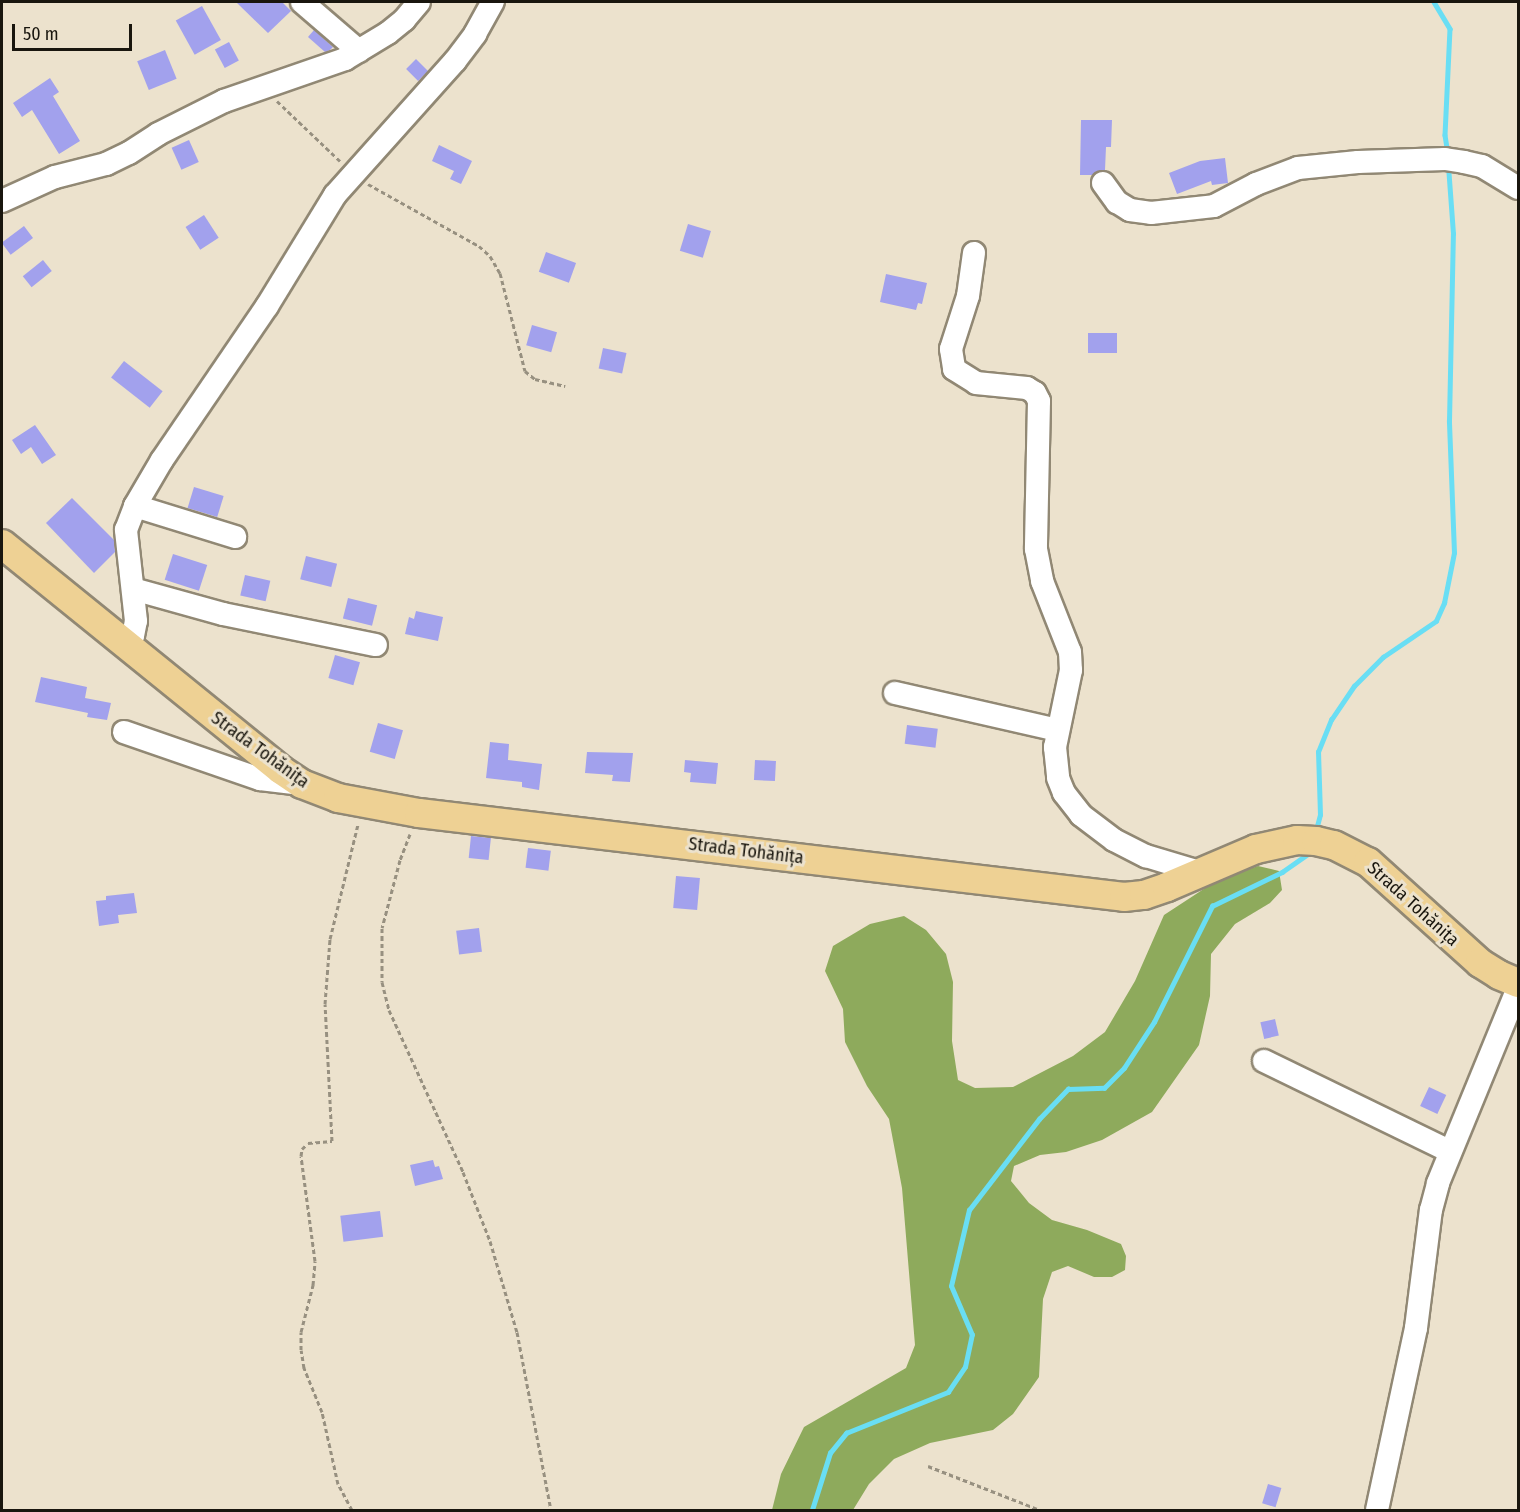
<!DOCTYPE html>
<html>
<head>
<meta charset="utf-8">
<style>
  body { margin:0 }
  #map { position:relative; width:1520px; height:1512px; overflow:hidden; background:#ece2cd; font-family:"Fira Sans Condensed",sans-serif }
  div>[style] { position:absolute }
  .forest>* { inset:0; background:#8eaa5c }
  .stream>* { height:4.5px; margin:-2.25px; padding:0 2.25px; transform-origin:2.25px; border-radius:2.25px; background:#69def4 }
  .building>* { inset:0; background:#a2a1ed; transform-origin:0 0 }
  .path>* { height:3px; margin-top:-1.5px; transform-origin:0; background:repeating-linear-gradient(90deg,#979080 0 4.5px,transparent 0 7.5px) }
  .roads { filter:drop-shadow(2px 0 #918874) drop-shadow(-2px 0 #918874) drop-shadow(0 2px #918874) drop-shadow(0 -2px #918874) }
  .minor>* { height:22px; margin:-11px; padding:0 11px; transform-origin:11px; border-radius:11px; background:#fff }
  .major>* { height:28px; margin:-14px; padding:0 14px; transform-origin:14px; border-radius:14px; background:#eed194 }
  span { translate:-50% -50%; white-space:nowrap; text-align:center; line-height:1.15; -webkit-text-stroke:6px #ece2cd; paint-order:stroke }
  .street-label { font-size:18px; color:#19160e }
  .frame { position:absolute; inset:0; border:3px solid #19160e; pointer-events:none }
  .scale { position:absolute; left:12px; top:24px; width:120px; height:27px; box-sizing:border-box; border:3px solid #19160e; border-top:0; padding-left:8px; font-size:18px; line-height:21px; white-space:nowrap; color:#19160e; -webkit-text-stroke:4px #ece2cd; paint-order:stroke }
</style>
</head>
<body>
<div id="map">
  <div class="forest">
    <i style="clip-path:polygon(1258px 866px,1279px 871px,1282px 890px,1270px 903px,1235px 924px,1211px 954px,1210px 996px,1199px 1045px,1152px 1112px,1102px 1140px,1066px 1152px,1040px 1155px,1014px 1166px,1011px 1181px,1029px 1203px,1052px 1220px,1087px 1230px,1121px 1244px,1126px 1256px,1125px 1270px,1112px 1277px,1094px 1277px,1068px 1266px,1052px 1272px,1043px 1299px,1039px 1377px,1013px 1414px,993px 1430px,930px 1443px,894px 1459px,869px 1484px,853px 1510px,772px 1510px,781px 1474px,804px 1427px,906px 1368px,915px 1345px,902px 1188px,889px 1119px,867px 1086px,845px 1042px,843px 1009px,825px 971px,833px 946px,870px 924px,904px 916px,926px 930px,946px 954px,953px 982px,952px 1041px,958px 1080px,975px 1088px,1013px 1087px,1073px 1056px,1105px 1032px,1135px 981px,1164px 915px,1216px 881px)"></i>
  </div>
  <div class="stream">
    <i style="left:1434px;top:2px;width:31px;rotate:59deg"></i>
    <i style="left:1450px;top:29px;width:106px;rotate:92.7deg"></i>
    <i style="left:1445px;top:135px;width:18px;rotate:81deg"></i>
    <i style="left:1317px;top:826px;width:11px;rotate:-75deg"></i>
    <i style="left:1320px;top:815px;width:63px;rotate:-91.8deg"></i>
    <i style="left:1318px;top:752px;width:35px;rotate:-68deg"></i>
    <i style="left:1331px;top:720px;width:41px;rotate:-55.9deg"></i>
    <i style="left:1354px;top:686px;width:41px;rotate:-45deg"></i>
    <i style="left:1383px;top:657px;width:64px;rotate:-34.2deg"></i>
    <i style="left:1436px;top:621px;width:20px;rotate:-66deg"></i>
    <i style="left:1444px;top:603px;width:51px;rotate:-78.7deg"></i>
    <i style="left:1454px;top:553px;width:132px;rotate:-92.2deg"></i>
    <i style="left:1449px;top:421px;width:187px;rotate:-88.8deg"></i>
    <i style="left:1453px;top:234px;width:68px;rotate:-94.2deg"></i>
    <i style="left:812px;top:1510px;width:60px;rotate:-72.5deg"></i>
    <i style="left:830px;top:1453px;width:26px;rotate:-51deg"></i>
    <i style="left:846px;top:1433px;width:110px;rotate:-21.9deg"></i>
    <i style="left:948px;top:1392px;width:30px;rotate:-56deg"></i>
    <i style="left:965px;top:1367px;width:33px;rotate:-78deg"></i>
    <i style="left:972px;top:1335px;width:53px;rotate:-113.2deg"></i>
    <i style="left:951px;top:1286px;width:78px;rotate:-76.7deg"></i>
    <i style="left:969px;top:1210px;width:115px;rotate:-52.4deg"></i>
    <i style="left:1039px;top:1119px;width:42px;rotate:-46deg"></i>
    <i style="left:1068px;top:1089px;width:36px;rotate:-2deg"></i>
    <i style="left:1104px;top:1088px;width:28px;rotate:-45deg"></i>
    <i style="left:1124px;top:1068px;width:55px;rotate:-56.9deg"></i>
    <i style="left:1154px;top:1022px;width:130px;rotate:-63.4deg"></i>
    <i style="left:1212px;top:906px;width:78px;rotate:-25.9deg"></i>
    <i style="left:1282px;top:872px;width:35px;rotate:-35deg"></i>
  </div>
  <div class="building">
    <i style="clip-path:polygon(236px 2px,282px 2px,291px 11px,268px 33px)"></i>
    <i style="left:202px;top:6px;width:39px;height:30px;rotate:61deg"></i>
    <i style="clip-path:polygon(314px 30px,333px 47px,330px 50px,325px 52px,308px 37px)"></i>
    <i style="left:229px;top:42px;width:21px;height:16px;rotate:62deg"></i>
    <i style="left:165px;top:50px;width:31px;height:30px;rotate:68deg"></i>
    <i style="left:416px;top:59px;width:17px;height:14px;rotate:45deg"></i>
    <i style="clip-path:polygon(50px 78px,59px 92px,53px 96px,80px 141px,59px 154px,32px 110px,22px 117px,13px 103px)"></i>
    <i style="clip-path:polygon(1081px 120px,1112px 120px,1111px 147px,1106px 147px,1105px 170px,1092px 175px,1080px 175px)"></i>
    <i style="left:189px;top:140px;width:24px;height:19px;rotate:66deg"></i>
    <i style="clip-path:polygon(439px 145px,472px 161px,461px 184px,450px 179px,454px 171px,432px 161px)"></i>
    <i style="clip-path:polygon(1225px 158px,1228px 183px,1212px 185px,1211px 181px,1177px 194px,1169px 173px,1200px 161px)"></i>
    <i style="left:204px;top:215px;width:27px;height:22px;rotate:57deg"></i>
    <i style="left:688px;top:224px;width:24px;height:28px;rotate:17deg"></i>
    <i style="left:24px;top:226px;width:15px;height:28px;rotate:53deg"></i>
    <i style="left:546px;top:252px;width:32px;height:21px;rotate:20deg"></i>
    <i style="left:43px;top:260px;width:14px;height:26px;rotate:51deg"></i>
    <i style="clip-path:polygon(886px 274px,927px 283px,922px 304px,918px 303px,916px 310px,880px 302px)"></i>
    <i style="left:532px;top:325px;width:26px;height:21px;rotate:16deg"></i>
    <i style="left:1088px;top:333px;width:29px;height:20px"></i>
    <i style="left:603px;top:348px;width:24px;height:21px;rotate:12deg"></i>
    <i style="left:124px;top:361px;width:49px;height:21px;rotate:38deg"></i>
    <i style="clip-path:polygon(35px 425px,56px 455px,42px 464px,31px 447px,21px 454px,12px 440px)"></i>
    <i style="left:194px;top:487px;width:31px;height:22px;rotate:17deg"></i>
    <i style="clip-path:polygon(72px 498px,114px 540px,115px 552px,94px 573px,46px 523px)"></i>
    <i style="left:173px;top:554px;width:36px;height:27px;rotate:18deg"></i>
    <i style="left:306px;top:556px;width:32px;height:24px;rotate:14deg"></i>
    <i style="left:245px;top:575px;width:26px;height:21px;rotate:13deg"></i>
    <i style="left:348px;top:598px;width:30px;height:21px;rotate:14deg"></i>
    <i style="clip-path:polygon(416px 611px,443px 617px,438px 641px,405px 634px,409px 617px,414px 619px)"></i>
    <i style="left:335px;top:655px;width:26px;height:24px;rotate:16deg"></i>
    <i style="clip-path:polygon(41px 677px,87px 687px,85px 698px,111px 703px,107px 720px,87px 717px,88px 713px,35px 702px)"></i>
    <i style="left:378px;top:723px;width:26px;height:30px;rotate:16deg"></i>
    <i style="left:907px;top:725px;width:31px;height:19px;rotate:7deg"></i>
    <i style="clip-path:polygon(490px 742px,509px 744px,508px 760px,542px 764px,539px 790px,522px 787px,522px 782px,486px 778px)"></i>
    <i style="clip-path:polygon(587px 752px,633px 753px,630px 782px,612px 781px,613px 775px,585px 773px)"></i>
    <i style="clip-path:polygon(685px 760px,718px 763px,716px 784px,690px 782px,691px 773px,684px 772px)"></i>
    <i style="left:755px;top:760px;width:21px;height:20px;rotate:3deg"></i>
    <i style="left:471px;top:836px;width:20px;height:22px;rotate:6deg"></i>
    <i style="left:528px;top:848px;width:23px;height:20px;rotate:7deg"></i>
    <i style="left:676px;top:876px;width:24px;height:32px;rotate:5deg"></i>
    <i style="clip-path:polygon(134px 893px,137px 913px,118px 915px,119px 923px,99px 926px,96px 901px,106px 900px,106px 896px)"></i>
    <i style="left:479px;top:928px;width:24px;height:23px;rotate:83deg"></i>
    <i style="left:1275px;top:1019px;width:17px;height:15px;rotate:77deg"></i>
    <i style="left:1429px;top:1087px;width:19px;height:21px;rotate:25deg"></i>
    <i style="clip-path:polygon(433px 1160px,435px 1167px,439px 1166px,443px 1179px,415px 1186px,410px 1165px)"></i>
    <i style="left:380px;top:1211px;width:26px;height:40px;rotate:83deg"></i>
    <i style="left:1268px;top:1484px;width:14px;height:20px;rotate:17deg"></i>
  </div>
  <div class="path">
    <i style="left:277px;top:101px;width:87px;rotate:43.6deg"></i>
    <i style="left:368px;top:184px;width:127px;rotate:29.2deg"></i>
    <i style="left:479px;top:246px;width:15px;rotate:42deg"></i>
    <i style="left:490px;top:256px;width:20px;rotate:60deg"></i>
    <i style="left:500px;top:273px;width:101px;rotate:75.7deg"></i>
    <i style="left:525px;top:371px;width:13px;rotate:39deg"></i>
    <i style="left:535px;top:379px;width:31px;rotate:13deg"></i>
    <i style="left:410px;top:834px;width:28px;rotate:111deg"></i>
    <i style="left:400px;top:860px;width:70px;rotate:104.8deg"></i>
    <i style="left:382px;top:928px;width:54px;rotate:90deg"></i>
    <i style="left:382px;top:982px;width:29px;rotate:76deg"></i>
    <i style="left:389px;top:1010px;width:178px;rotate:65.4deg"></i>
    <i style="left:463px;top:1172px;width:74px;rotate:68.6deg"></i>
    <i style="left:490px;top:1241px;width:95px;rotate:73.5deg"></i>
    <i style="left:517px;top:1332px;width:181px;rotate:79.2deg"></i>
    <i style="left:928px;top:1466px;width:120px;rotate:21.4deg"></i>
    <i style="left:352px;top:1510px;width:30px;rotate:-118deg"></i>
    <i style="left:338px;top:1484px;width:74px;rotate:-102.5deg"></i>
    <i style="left:322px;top:1412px;width:48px;rotate:-112.2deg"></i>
    <i style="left:304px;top:1368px;width:18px;rotate:-99deg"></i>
    <i style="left:301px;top:1350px;width:18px;rotate:-90deg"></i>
    <i style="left:301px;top:1332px;width:49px;rotate:-75.7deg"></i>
    <i style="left:313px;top:1285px;width:24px;rotate:-85deg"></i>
    <i style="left:315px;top:1261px;width:106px;rotate:-97.6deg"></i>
    <i style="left:301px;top:1156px;width:7px;rotate:-82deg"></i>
    <i style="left:302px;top:1149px;width:8px;rotate:-45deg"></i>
    <i style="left:308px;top:1143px;width:24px;rotate:-5deg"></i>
    <i style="left:332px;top:1141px;width:137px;rotate:-92.9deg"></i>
    <i style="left:325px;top:1004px;width:65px;rotate:-85.6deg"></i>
    <i style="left:330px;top:939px;width:118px;rotate:-76.3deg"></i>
  </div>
  <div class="roads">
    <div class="minor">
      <i style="left:302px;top:2px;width:75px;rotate:40.7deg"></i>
      <i style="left:1103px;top:183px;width:24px;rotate:54deg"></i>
      <i style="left:1117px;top:202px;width:15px;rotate:32deg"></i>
      <i style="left:1130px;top:210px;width:21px;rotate:8deg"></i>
      <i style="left:1151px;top:213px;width:63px;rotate:-6.3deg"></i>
      <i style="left:1214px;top:206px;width:47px;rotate:-27.6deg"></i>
      <i style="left:1256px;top:184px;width:45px;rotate:-20.9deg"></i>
      <i style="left:1298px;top:168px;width:60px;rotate:-5.7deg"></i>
      <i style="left:1358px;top:162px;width:87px;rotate:-2deg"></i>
      <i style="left:1445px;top:159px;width:19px;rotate:9deg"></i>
      <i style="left:1464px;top:162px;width:18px;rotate:13deg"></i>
      <i style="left:1482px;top:166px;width:42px;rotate:31.4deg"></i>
      <i style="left:2px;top:201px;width:58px;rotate:-24.4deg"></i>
      <i style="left:55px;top:177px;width:53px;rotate:-14.3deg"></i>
      <i style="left:106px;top:164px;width:25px;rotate:-26deg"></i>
      <i style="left:129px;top:153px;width:35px;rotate:-33deg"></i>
      <i style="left:158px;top:134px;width:74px;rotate:-26.6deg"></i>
      <i style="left:224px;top:101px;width:128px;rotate:-19.1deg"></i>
      <i style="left:345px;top:59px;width:50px;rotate:-31.2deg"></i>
      <i style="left:388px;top:33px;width:21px;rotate:-39deg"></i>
      <i style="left:404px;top:20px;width:23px;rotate:-50deg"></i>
      <i style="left:974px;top:253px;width:43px;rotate:97.9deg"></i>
      <i style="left:968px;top:296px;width:56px;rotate:107.8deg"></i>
      <i style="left:951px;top:349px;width:20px;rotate:81deg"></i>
      <i style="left:954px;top:369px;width:26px;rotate:32deg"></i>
      <i style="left:976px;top:383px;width:51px;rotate:5.6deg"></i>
      <i style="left:1027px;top:388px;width:9px;rotate:32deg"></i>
      <i style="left:1035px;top:393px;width:9px;rotate:63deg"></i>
      <i style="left:1039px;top:401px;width:148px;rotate:91.2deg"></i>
      <i style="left:1036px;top:549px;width:33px;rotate:79deg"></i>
      <i style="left:1042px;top:581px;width:76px;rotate:68.5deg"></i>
      <i style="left:1070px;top:652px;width:18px;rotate:87deg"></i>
      <i style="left:1071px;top:670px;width:79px;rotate:101.7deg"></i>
      <i style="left:1055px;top:747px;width:31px;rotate:84deg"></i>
      <i style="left:1058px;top:778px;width:16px;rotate:68deg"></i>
      <i style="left:1064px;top:793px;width:28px;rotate:52deg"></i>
      <i style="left:1081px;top:815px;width:41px;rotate:37.1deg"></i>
      <i style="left:1114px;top:840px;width:36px;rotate:27deg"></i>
      <i style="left:1146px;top:856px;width:55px;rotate:16.8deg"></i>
      <i style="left:135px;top:506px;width:105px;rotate:17.2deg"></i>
      <i style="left:133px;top:589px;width:93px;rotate:15.5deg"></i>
      <i style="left:223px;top:614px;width:156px;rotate:11.5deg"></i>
      <i style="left:125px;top:644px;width:11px;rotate:-45deg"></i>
      <i style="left:133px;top:636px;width:15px;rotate:-79deg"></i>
      <i style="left:136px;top:621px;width:92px;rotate:-96.3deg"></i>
      <i style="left:126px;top:530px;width:26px;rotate:-69deg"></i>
      <i style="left:135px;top:506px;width:53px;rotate:-59.6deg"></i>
      <i style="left:162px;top:460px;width:186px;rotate:-55.7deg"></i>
      <i style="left:267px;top:306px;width:130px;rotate:-58.5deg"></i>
      <i style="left:335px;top:195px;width:180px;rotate:-48.2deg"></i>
      <i style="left:455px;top:61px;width:34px;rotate:-53deg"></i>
      <i style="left:475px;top:34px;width:37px;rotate:-61deg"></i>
      <i style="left:895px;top:693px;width:167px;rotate:12.8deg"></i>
      <i style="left:124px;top:732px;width:144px;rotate:19.1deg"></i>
      <i style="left:260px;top:779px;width:42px;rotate:6.8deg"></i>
      <i style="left:1264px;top:1061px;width:206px;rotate:25.9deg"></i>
      <i style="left:1377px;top:1510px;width:186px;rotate:-77.9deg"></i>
      <i style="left:1416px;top:1328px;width:119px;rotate:-82.8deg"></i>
      <i style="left:1431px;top:1210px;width:28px;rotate:-75deg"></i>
      <i style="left:1438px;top:1183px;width:211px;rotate:-67.7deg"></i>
    </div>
    <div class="major">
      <i style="left:2px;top:544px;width:359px;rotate:39deg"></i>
      <i style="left:281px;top:770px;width:25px;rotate:34deg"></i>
      <i style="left:302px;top:784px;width:39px;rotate:21deg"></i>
      <i style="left:338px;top:798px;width:82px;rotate:10.5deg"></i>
      <i style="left:419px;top:813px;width:710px;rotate:6.79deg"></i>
      <i style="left:1124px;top:897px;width:20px;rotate:-6deg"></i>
      <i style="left:1144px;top:895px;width:24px;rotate:-19deg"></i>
      <i style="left:1167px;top:887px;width:97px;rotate:-23.1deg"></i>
      <i style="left:1256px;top:849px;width:42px;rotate:-12.4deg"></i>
      <i style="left:1297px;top:840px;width:19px;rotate:3deg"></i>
      <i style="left:1316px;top:841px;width:18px;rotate:13deg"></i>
      <i style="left:1334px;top:845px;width:38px;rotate:27deg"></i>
      <i style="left:1368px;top:862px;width:151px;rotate:42deg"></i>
      <i style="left:1480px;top:963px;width:22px;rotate:32deg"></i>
      <i style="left:1499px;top:975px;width:21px;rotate:23deg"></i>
    </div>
  </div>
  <div class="street-label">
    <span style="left:260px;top:750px;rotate:36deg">Strada Tohănița</span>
    <span style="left:746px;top:851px;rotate:7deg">Strada Tohănița</span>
    <span style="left:1413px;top:904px;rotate:42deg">Strada Tohănița</span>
  </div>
  <div class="frame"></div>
  <div class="scale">50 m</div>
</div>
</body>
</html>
